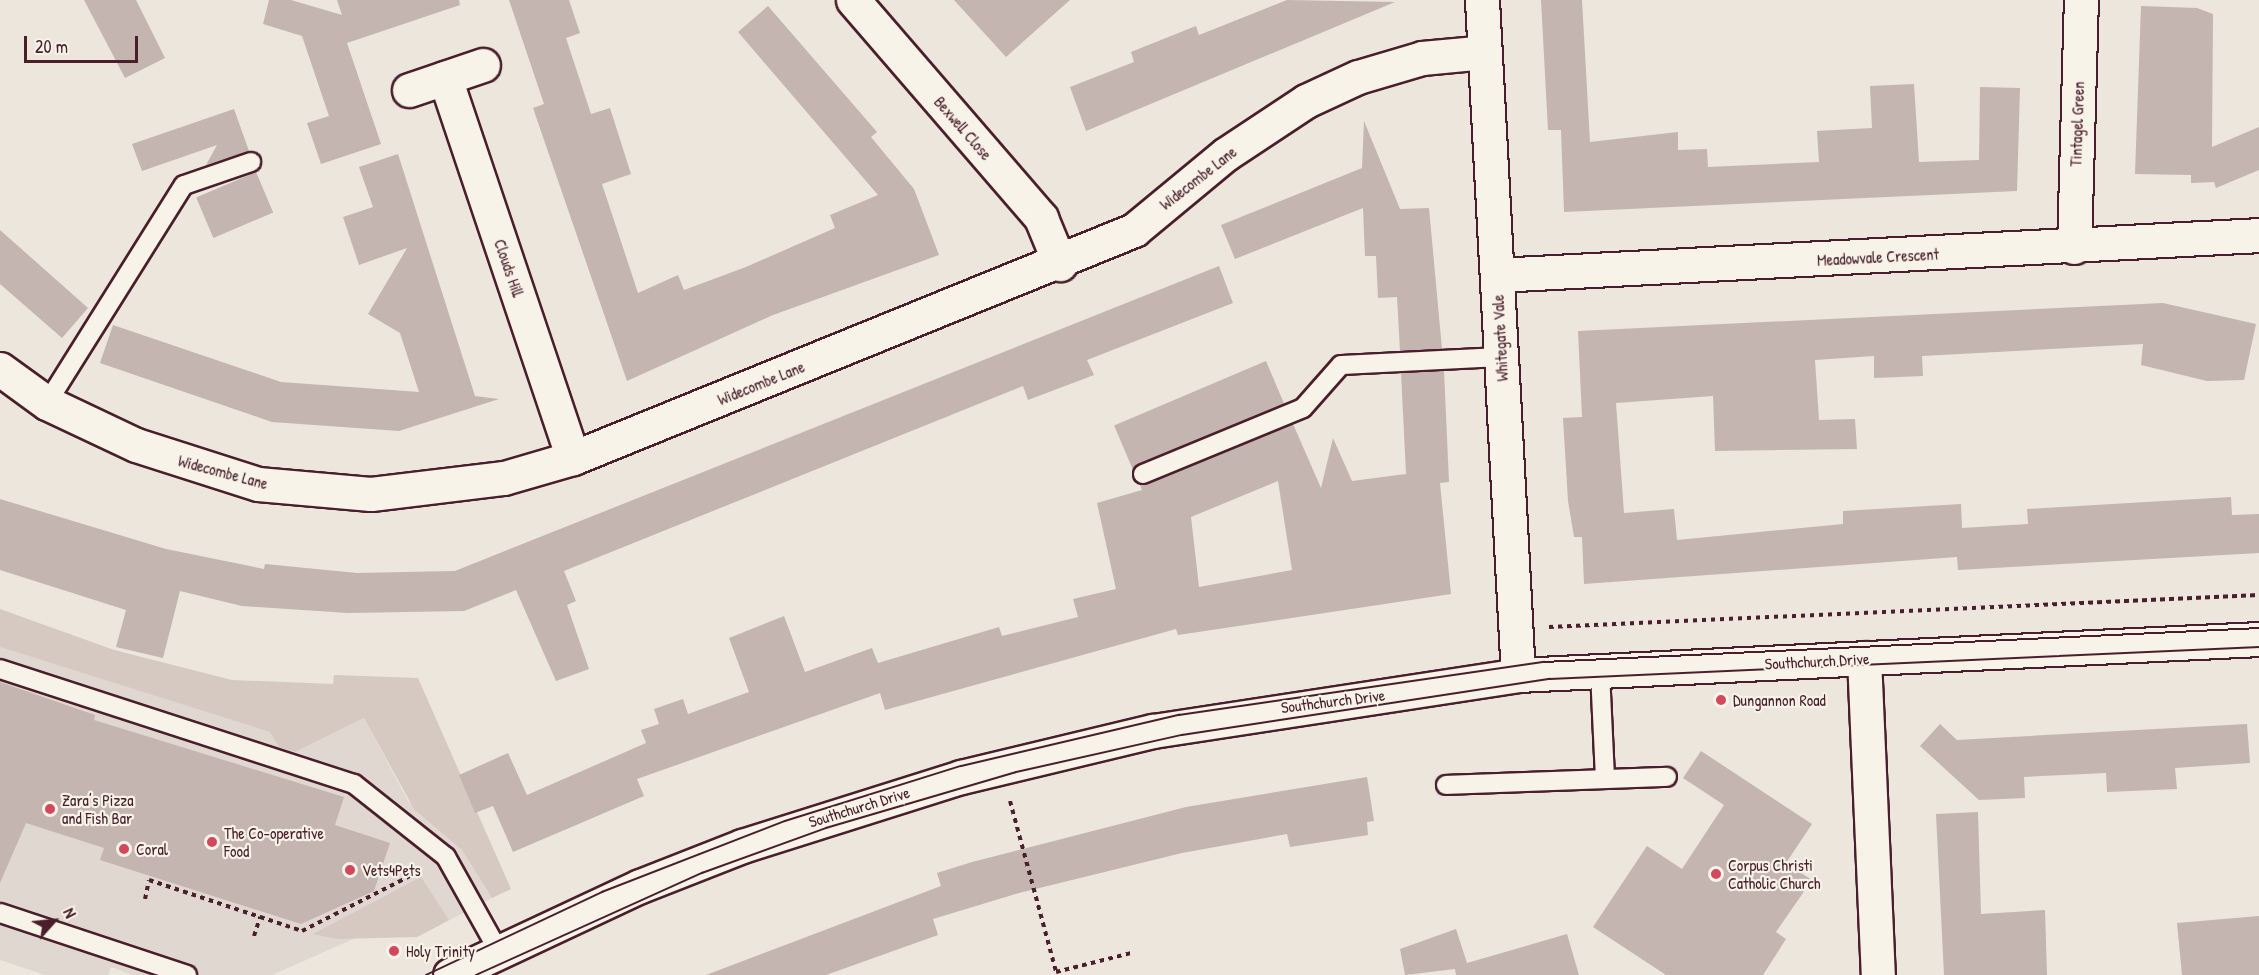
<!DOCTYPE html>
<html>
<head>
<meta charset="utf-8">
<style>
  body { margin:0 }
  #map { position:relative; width:2259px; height:975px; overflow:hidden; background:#ece6dd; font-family:"Patrick Hand",sans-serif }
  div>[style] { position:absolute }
  .built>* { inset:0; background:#e0d7d0 }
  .green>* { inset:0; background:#d5c9c2 }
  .building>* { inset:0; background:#c4b5b0; transform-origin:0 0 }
  .path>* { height:4px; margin-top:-2px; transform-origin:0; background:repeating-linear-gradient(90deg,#4a1f2b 0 4.5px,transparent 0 9px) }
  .roads { filter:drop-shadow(2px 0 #4a1f2b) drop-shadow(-2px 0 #4a1f2b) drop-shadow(0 2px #4a1f2b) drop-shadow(0 -2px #4a1f2b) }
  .lane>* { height:18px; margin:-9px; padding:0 9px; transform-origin:9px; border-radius:9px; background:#f7f3e8 }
  .street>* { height:33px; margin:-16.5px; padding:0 16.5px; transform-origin:16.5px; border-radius:16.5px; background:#f7f3e8 }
  .secondary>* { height:33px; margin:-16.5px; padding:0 16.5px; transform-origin:16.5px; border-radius:16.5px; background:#f7f3e8 }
  .tram>* { height:1.5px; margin:-0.75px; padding:0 0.75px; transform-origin:0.75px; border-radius:0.75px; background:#4a1f2b }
  .dots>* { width:16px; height:16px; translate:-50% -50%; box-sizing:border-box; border:3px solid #f7f3e8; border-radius:50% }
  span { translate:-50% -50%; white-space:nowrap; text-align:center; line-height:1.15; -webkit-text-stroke:4.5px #f7f3e8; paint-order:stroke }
  .street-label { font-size:16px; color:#4a1f2b }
  .poi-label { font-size:16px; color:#4a1f2b }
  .left { translate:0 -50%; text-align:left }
  .north { position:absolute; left:24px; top:891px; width:60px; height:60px; -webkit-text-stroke:4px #f7f3e8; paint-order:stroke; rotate:63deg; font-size:16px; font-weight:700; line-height:24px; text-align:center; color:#4a1f2b }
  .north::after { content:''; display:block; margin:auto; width:21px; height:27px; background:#4a1f2b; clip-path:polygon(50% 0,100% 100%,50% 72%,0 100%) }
  .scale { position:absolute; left:24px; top:36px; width:114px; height:27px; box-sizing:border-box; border:3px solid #4a1f2b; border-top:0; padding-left:8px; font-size:18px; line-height:21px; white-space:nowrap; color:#4a1f2b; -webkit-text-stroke:4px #f7f3e8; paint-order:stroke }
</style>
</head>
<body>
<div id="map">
  <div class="built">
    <i style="clip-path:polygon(0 647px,271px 732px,279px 747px,295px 752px,364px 718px,408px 801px,462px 850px,492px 898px,417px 937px,360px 936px,272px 975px,133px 975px,111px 967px,108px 975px,45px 975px,0 960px)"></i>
  </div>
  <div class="green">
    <i style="clip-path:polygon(0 609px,114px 650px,232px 680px,333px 684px,334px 675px,418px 678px,511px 889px,492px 898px,462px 850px,414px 809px,364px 718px,295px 752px,279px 747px,270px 732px,0 647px)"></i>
    <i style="clip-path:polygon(421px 877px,449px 920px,417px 937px,337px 939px,313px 934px)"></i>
  </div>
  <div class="building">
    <i style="clip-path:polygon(84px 0,136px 0,165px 58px,125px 78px)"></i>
    <i style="clip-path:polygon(269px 0,291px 0,342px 15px,337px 0,459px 0,460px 5px,347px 43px,381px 144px,321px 164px,307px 123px,329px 116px,302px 36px,263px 24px)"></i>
    <i style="clip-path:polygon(509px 0,569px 0,580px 33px,566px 38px,591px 114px,610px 108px,631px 174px,602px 184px,638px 293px,678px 275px,684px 290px,746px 267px,835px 228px,830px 215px,878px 195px,738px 32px,768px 6px,877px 132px,871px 137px,914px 189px,939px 255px,773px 315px,627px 381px,533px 108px,544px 104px)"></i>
    <i style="clip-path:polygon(954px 0,1070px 0,1006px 57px)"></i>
    <i style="clip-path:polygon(1287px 0,1395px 2px,1086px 131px,1070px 87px,1134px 62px,1131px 52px,1196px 26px,1199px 35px)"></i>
    <i style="clip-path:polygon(1541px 0,1582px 0,1590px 142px,1678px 132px,1678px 150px,1707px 149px,1708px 167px,1819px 162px,1817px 131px,1872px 128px,1870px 86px,1914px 84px,1919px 162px,1979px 160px,1980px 87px,2020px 88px,2017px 191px,1564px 212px,1561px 130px,1548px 130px)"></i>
    <i style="clip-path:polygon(2141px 6px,2197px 8px,2213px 14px,2212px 147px,2259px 127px,2259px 170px,2216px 188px,2214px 182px,2191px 183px,2191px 175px,2135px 174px)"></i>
    <i style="clip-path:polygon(234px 109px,249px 151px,206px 165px,217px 145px,142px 171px,132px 144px)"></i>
    <i style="clip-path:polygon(1364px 121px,1400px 209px,1429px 208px,1442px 349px,1400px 351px,1397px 297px,1378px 298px,1376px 256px,1365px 256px,1363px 208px,1235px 259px,1221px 225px,1362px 168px)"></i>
    <i style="clip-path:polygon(398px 154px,475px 396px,499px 399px,399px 431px,272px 422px,100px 363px,113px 325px,281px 382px,419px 392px,400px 333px,368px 314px,407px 248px,359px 265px,343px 217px,373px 207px,359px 167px)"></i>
    <i style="left:256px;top:172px;width:44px;height:65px;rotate:67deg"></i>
    <i style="clip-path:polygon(0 230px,88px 308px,62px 338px,0 284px)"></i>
    <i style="clip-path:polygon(1219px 266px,1233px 303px,1087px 360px,1094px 375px,1028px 400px,1023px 386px,564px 571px,576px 601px,567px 605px,589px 669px,556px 681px,516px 590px,464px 611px,348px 613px,242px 606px,180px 591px,163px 658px,116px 647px,126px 610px,0 570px,0 499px,166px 549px,264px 569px,265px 564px,357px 573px,455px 571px)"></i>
    <i style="clip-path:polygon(2163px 303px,2256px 324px,2244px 380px,2207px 381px,2141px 365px,2143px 344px,1922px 356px,1923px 376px,1874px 378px,1874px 356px,1815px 360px,1819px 420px,1855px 419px,1857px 449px,1715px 451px,1713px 396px,1616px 403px,1624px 513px,1674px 509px,1677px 540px,1843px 524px,1843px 511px,1961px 504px,1962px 528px,2028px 524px,2027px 509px,2231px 497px,2232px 515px,2259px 514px,2259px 553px,1958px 570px,1957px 557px,1584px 584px,1582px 537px,1574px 537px,1568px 501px,1563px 418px,1582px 417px,1578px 331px)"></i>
    <i style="left:1266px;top:361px;width:47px;height:165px;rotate:67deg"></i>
    <i style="clip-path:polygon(evenodd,1444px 371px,1449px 482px,1440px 483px,1451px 594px,1178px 635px,1176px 629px,885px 710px,880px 693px,637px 779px,644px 796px,513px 852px,493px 806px,475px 813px,459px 775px,508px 753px,527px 795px,646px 743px,641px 730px,659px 724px,654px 709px,683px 699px,688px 714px,749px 692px,729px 638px,784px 616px,805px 672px,872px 648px,878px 663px,999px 627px,1002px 636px,1078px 617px,1073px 599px,1116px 589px,1097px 503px,1142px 490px,1140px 485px,1293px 424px,1321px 488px,1333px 438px,1352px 481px,1406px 474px,1401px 373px,1444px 371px,1278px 481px,1292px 570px,1199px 587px,1191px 517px,1278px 481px)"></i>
    <i style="clip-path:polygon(0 682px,95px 715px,94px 720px,344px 797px,335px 825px,390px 843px,374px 891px,301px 924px,100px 860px,104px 848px,26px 823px,0 883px)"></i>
    <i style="clip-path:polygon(1940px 724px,1957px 740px,2247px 724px,2250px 763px,2175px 768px,2177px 789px,2107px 792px,2106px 773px,2024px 777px,2025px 798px,1979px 800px,1920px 746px)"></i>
    <i style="clip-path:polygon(1701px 751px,1812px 824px,1786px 863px,1812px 880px,1776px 932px,1786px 939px,1763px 975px,1666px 975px,1593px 927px,1647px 846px,1682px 869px,1724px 805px,1683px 778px)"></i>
    <i style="clip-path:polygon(1367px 777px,1374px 821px,1367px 822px,1368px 835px,1290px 847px,1287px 834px,1182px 853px,1019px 893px,933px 919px,938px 935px,826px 975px,706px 975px,941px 886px,937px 873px,972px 862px,1186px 807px)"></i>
    <i style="clip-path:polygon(1978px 812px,1981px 914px,2045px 910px,2047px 975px,1944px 975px,1936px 814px)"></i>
    <i style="clip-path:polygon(2259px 916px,2259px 975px,2182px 975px,2177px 923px)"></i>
    <i style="clip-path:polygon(1456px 929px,1467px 963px,1567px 934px,1579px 975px,1456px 975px,1455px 969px,1405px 975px,1400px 949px)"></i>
  </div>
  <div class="path">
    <i style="left:1549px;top:627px;width:711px;rotate:-2.58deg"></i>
    <i style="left:1010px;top:801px;width:177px;rotate:74.9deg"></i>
    <i style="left:1056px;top:972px;width:77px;rotate:-14.2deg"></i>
    <i style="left:145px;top:899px;width:19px;rotate:-78deg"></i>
    <i style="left:149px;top:880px;width:161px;rotate:18.4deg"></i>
    <i style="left:302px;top:931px;width:130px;rotate:-27deg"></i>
    <i style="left:254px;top:936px;width:20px;rotate:-72deg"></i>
  </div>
  <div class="roads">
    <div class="lane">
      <i style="left:47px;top:403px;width:257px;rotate:-57.9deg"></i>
      <i style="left:184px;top:185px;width:71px;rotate:-18.9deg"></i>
      <i style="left:1143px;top:474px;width:173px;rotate:-22.4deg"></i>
      <i style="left:1303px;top:408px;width:57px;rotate:-48.5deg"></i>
      <i style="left:1341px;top:365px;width:160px;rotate:-2.9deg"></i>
      <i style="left:0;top:669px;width:372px;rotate:18deg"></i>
      <i style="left:354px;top:784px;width:117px;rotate:38.4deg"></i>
      <i style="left:446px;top:857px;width:109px;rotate:60.8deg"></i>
      <i style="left:1600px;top:672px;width:107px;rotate:87.3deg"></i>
      <i style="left:1446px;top:785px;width:221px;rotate:-2.1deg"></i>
      <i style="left:0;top:913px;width:197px;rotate:18.3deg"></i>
    </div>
    <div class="street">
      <i style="left:853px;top:0;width:288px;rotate:49.2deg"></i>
      <i style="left:1041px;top:218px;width:50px;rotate:67.6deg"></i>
      <i style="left:1482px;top:0;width:676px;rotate:86.95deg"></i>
      <i style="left:445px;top:78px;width:401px;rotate:71.4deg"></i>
      <i style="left:409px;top:90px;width:78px;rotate:-18.7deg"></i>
      <i style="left:2074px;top:247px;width:247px;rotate:-88.4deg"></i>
      <i style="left:1497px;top:275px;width:763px;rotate:-3deg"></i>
      <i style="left:0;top:369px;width:58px;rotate:35.9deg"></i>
      <i style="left:47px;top:403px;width:98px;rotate:25.3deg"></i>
      <i style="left:136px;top:445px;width:128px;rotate:17.7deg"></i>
      <i style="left:258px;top:484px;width:113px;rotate:5.1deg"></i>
      <i style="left:371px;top:494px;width:134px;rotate:-6.9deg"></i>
      <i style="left:504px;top:478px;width:72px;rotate:-16.2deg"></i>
      <i style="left:573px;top:458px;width:606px;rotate:-22.12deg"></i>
      <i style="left:1134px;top:230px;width:119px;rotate:-39.6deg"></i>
      <i style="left:1226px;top:154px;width:96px;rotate:-33.5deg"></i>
      <i style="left:1306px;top:101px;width:57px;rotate:-24.8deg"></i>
      <i style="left:1358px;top:77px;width:67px;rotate:-16.5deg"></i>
      <i style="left:1422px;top:58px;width:63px;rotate:-5.4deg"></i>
      <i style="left:1864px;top:658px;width:317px;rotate:87.5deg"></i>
    </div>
    <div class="secondary">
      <i style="left:450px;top:975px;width:210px;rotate:-25.1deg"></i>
      <i style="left:640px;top:886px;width:110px;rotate:-21.4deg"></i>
      <i style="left:742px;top:846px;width:230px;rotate:-17.5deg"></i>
      <i style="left:961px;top:777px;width:197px;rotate:-13.5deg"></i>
      <i style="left:1153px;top:731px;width:369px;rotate:-8.7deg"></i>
      <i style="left:1518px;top:675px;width:742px;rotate:-2.78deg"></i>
    </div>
  </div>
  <div class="tram">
    <i style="left:426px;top:975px;width:195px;rotate:-25.2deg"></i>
    <i style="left:602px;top:892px;width:196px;rotate:-21.2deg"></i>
    <i style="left:785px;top:821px;width:184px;rotate:-17.4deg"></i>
    <i style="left:961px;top:766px;width:224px;rotate:-13.2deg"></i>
    <i style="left:1179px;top:715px;width:369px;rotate:-8.3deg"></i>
    <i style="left:1544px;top:662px;width:716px;rotate:-2.72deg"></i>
    <i style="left:476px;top:975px;width:248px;rotate:-24.3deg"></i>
    <i style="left:702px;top:873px;width:132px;rotate:-19.9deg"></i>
    <i style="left:826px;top:828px;width:198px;rotate:-16.4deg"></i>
    <i style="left:1016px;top:772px;width:170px;rotate:-12.6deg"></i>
    <i style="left:1182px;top:735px;width:372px;rotate:-8.7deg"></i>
    <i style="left:1550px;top:679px;width:710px;rotate:-2.58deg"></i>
  </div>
  <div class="dots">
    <i style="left:1721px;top:700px;background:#d1495b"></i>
    <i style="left:50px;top:809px;background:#d1495b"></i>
    <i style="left:212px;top:842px;background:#d1495b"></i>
    <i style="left:124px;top:849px;background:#d1495b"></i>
    <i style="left:350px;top:870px;background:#d1495b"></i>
    <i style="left:1716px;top:874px;background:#d1495b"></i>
    <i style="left:394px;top:951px;background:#d1495b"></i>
  </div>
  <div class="street-label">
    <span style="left:2077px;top:124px;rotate:-88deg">Tintagel Green</span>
    <span style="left:963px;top:128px;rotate:49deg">Bexwell Close</span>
    <span style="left:1198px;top:178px;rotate:-38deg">Widecombe Lane</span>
    <span style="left:1878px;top:257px;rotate:-3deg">Meadowvale Crescent</span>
    <span style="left:509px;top:268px;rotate:71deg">Clouds Hill</span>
    <span style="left:1500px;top:338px;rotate:-93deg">Whitegate Vale</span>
    <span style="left:761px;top:383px;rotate:-22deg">Widecombe Lane</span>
    <span style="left:223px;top:472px;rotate:15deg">Widecombe Lane</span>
    <span style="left:1817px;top:661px;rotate:-3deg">Southchurch Drive</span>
    <span style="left:1333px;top:701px;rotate:-7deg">Southchurch Drive</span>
    <span style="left:859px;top:807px;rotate:-17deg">Southchurch Drive</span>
  </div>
  <div class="poi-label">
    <span class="left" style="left:1733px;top:700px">Dungannon Road</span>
    <span class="left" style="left:62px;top:809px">Zara’s Pizza<br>and Fish Bar</span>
    <span class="left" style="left:224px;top:842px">The Co-operative<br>Food</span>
    <span class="left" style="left:136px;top:849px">Coral</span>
    <span class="left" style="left:1728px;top:874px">Corpus Christi<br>Catholic Church</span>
    <span class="left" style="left:362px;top:870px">Vets4Pets</span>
    <span class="left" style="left:406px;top:951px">Holy Trinity</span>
  </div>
  <div class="north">N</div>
  <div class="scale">20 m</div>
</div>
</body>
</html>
